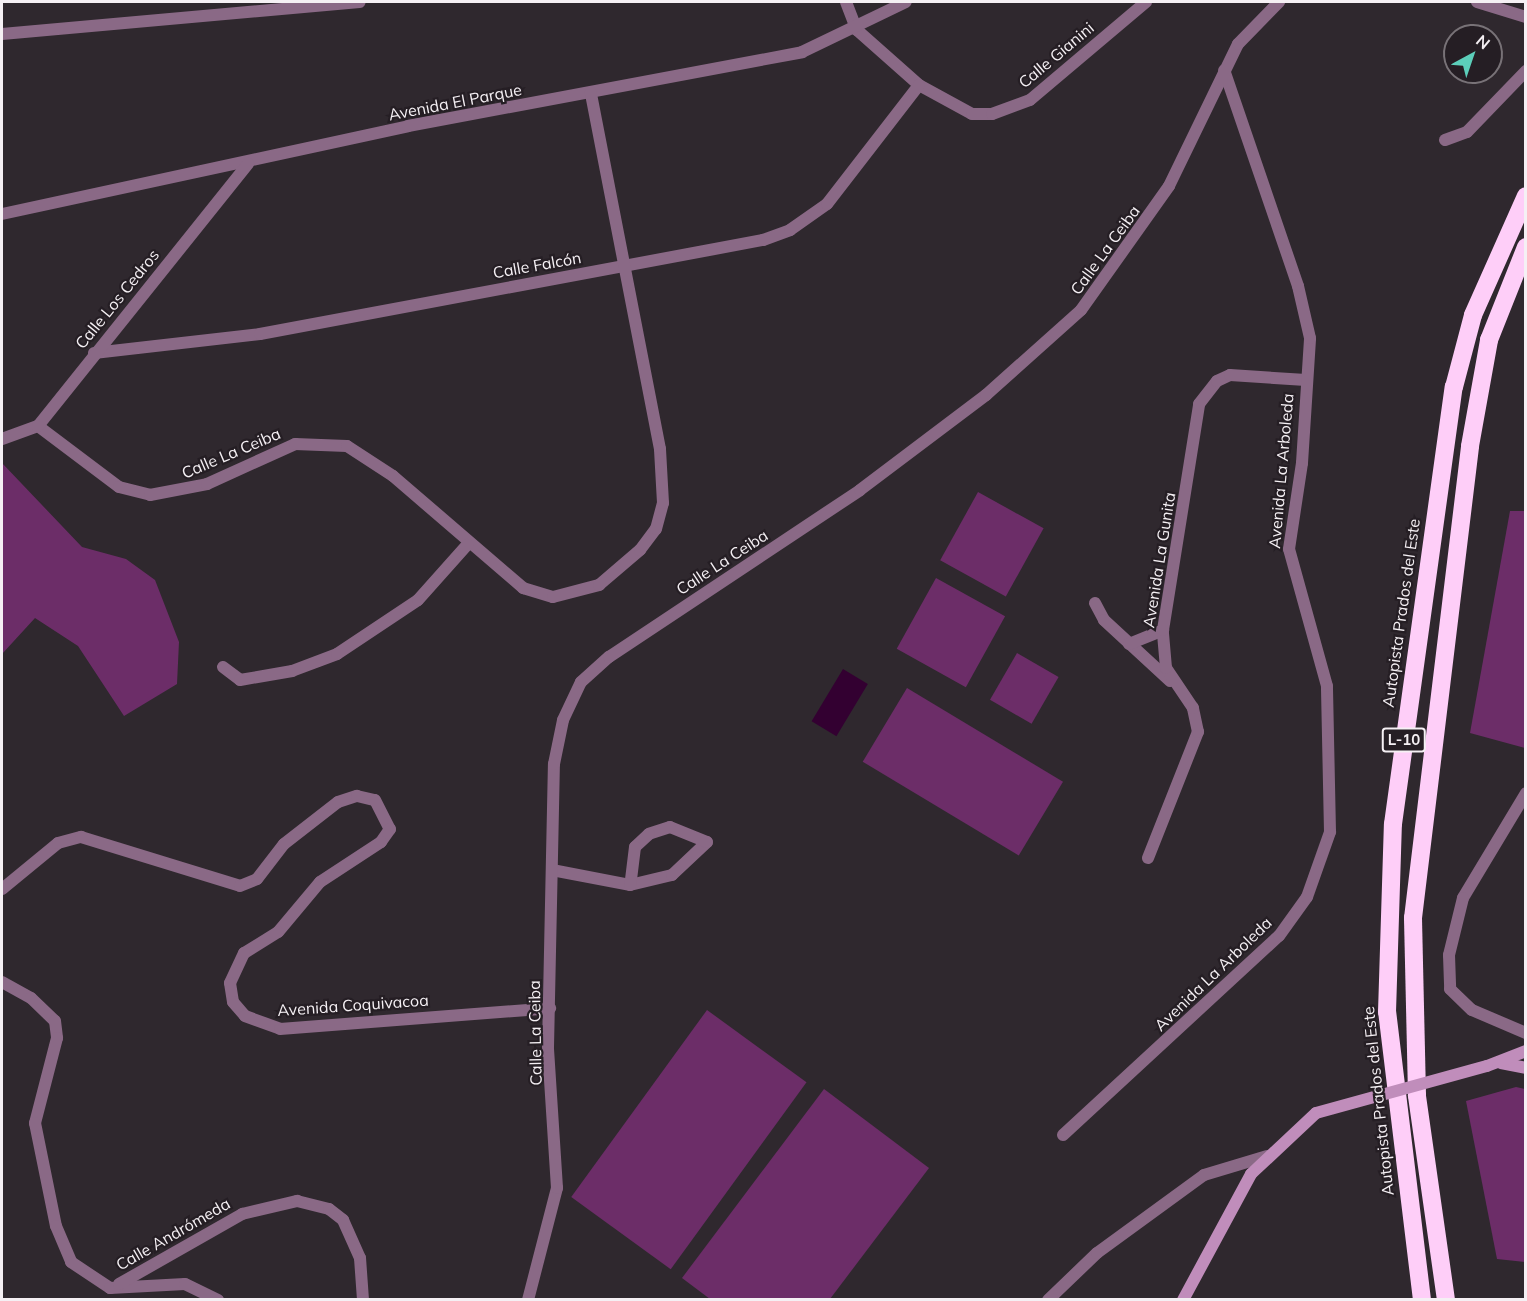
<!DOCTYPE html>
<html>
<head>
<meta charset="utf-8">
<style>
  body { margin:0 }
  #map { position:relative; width:1527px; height:1301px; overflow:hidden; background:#2f282e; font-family:Mulish,sans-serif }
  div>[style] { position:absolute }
  .green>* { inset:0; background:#6c2d68; transform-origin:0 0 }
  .water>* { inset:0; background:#330031; transform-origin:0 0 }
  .street>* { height:12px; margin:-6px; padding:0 6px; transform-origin:6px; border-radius:6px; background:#8a6986 }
  .secondary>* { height:12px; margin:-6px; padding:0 6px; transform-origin:6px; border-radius:6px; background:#c08dbb }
  .highway>* { height:18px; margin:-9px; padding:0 9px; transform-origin:9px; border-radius:9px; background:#fecef8 }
  .secondary-bridge>* { height:12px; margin:-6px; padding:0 6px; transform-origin:6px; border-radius:6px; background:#c08dbb }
  span { translate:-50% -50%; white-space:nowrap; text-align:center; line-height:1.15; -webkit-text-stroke:4.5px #251e24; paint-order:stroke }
  .shield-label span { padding:2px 4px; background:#251e24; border:2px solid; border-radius:4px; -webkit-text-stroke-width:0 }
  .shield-label { font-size:15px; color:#f5f0f4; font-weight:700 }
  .street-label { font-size:16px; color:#f5f0f4 }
  .frame { position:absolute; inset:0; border:3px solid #f5f0f4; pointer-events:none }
  .north { position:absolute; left:1443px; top:24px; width:60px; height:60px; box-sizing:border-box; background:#251e24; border:2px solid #787277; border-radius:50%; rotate:40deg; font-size:16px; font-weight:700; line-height:24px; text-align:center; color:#f5f0f4 }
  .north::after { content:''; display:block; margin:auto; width:21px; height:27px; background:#5cceba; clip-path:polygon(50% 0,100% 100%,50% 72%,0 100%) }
</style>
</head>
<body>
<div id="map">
  <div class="green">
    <i style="clip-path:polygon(2px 463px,82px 547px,126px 559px,155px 580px,179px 642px,177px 684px,124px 716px,78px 646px,35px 618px,2px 654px)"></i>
    <i style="left:978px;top:492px;width:75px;height:78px;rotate:29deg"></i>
    <i style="clip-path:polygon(1510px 511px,1525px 511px,1525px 748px,1470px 733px)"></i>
    <i style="left:936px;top:578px;width:79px;height:81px;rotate:29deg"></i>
    <i style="left:1017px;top:653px;width:48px;height:54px;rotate:30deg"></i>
    <i style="left:907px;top:688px;width:182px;height:86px;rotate:31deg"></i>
    <i style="left:707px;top:1010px;width:123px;height:231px;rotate:36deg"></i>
    <i style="clip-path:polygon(1516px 1087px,1525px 1089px,1525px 1262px,1497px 1259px,1466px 1101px)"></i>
    <i style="clip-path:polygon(824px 1089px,929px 1168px,830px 1299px,710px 1299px,682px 1278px)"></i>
  </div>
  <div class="water">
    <i style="left:843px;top:669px;width:29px;height:61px;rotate:31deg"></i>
  </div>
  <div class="street">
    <i style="left:846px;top:2px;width:30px;rotate:69deg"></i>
    <i style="left:857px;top:30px;width:83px;rotate:41.6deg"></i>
    <i style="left:919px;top:85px;width:60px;rotate:28.7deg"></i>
    <i style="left:972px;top:114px;width:20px"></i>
    <i style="left:992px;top:114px;width:40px;rotate:-20.2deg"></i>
    <i style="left:1030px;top:100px;width:152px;rotate:-40.2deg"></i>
    <i style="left:1477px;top:2px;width:51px;rotate:17deg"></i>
    <i style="left:2px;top:34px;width:359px;rotate:-5.1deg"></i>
    <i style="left:1445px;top:140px;width:23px;rotate:-20deg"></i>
    <i style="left:1467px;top:132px;width:85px;rotate:-46deg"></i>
    <i style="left:2px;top:214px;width:415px;rotate:-12.2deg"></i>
    <i style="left:408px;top:126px;width:401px;rotate:-10.6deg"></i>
    <i style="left:802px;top:52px;width:115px;rotate:-25.7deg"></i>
    <i style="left:94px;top:353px;width:167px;rotate:-6.5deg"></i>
    <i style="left:260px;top:334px;width:512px;rotate:-10.59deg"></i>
    <i style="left:763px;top:240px;width:29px;rotate:-20deg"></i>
    <i style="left:790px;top:230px;width:45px;rotate:-35.1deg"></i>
    <i style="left:827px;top:204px;width:150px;rotate:-52.3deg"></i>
    <i style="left:38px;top:426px;width:101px;rotate:37deg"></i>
    <i style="left:119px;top:487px;width:32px;rotate:14deg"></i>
    <i style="left:150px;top:495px;width:58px;rotate:-10.9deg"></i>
    <i style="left:207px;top:484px;width:97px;rotate:-24.4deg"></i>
    <i style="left:295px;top:444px;width:52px;rotate:2.2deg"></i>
    <i style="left:347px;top:446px;width:55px;rotate:33.1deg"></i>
    <i style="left:393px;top:476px;width:172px;rotate:40.7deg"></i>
    <i style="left:523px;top:588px;width:31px;rotate:17deg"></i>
    <i style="left:553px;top:597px;width:48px;rotate:-14.6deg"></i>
    <i style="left:599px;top:585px;width:54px;rotate:-40.5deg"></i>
    <i style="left:640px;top:550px;width:26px;rotate:-53deg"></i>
    <i style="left:656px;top:529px;width:27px;rotate:-75deg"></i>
    <i style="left:663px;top:503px;width:54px;rotate:-93.2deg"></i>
    <i style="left:660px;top:449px;width:363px;rotate:-101deg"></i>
    <i style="left:2px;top:439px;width:38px;rotate:-20deg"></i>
    <i style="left:38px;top:426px;width:336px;rotate:-51.3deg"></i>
    <i style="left:1095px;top:603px;width:19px;rotate:62deg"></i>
    <i style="left:1104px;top:620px;width:90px;rotate:42.7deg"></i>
    <i style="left:1129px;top:644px;width:37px;rotate:-22deg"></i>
    <i style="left:223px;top:667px;width:21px;rotate:37deg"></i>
    <i style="left:240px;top:680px;width:53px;rotate:-9.8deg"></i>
    <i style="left:292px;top:671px;width:48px;rotate:-20.7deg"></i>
    <i style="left:337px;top:654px;width:97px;rotate:-33.7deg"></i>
    <i style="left:418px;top:600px;width:74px;rotate:-48.3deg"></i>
    <i style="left:1526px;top:793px;width:122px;rotate:121deg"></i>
    <i style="left:1463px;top:898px;width:59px;rotate:103.8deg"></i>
    <i style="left:1449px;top:955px;width:34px;rotate:88deg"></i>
    <i style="left:1450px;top:989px;width:30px;rotate:44deg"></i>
    <i style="left:1472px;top:1010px;width:59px;rotate:23.1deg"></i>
    <i style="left:1148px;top:858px;width:136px;rotate:-68.4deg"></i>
    <i style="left:1198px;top:732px;width:25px;rotate:-102deg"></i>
    <i style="left:1193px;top:708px;width:48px;rotate:-124deg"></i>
    <i style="left:1166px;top:668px;width:38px;rotate:-95deg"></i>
    <i style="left:1163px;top:630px;width:229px;rotate:-80.9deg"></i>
    <i style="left:1199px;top:404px;width:29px;rotate:-52deg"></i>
    <i style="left:1217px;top:381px;width:14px;rotate:-25deg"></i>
    <i style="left:1230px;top:375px;width:76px;rotate:3.8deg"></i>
    <i style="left:552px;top:870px;width:79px;rotate:10.9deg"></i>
    <i style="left:630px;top:885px;width:43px;rotate:-13.4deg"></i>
    <i style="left:672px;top:875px;width:48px;rotate:-43.3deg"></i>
    <i style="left:707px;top:842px;width:40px;rotate:-158deg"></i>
    <i style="left:670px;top:827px;width:22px;rotate:162deg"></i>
    <i style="left:649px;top:834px;width:19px;rotate:137deg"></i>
    <i style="left:635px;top:847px;width:38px;rotate:97deg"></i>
    <i style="left:2px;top:889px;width:72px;rotate:-39.4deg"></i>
    <i style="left:58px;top:843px;width:24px;rotate:-15deg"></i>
    <i style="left:81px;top:837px;width:166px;rotate:17.1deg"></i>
    <i style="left:240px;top:886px;width:18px;rotate:-22deg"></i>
    <i style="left:257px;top:879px;width:44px;rotate:-52.4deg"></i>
    <i style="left:284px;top:844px;width:68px;rotate:-37.9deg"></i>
    <i style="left:338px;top:802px;width:20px;rotate:-18deg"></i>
    <i style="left:357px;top:796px;width:18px;rotate:13deg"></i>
    <i style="left:375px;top:800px;width:33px;rotate:63deg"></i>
    <i style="left:390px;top:829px;width:16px;rotate:125deg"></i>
    <i style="left:381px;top:842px;width:73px;rotate:146.7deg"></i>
    <i style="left:320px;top:882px;width:65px;rotate:130deg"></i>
    <i style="left:278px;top:932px;width:40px;rotate:148deg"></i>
    <i style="left:244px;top:953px;width:33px;rotate:115deg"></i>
    <i style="left:230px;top:983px;width:19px;rotate:81deg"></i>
    <i style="left:233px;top:1002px;width:18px;rotate:49deg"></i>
    <i style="left:245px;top:1016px;width:37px;rotate:20deg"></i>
    <i style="left:280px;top:1029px;width:271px;rotate:-4.4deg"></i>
    <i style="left:2px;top:982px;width:33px;rotate:29deg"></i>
    <i style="left:31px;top:998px;width:33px;rotate:44deg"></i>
    <i style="left:55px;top:1021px;width:17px;rotate:83deg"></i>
    <i style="left:57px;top:1038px;width:88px;rotate:104.5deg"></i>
    <i style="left:35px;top:1123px;width:105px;rotate:78.5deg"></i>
    <i style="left:56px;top:1226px;width:39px;rotate:67deg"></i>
    <i style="left:71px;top:1262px;width:47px;rotate:33.7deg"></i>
    <i style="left:110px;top:1288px;width:75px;rotate:-3.1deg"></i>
    <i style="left:185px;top:1284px;width:37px;rotate:26deg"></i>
    <i style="left:1063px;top:1135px;width:294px;rotate:-42.7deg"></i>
    <i style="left:1279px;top:936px;width:48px;rotate:-54.3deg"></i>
    <i style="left:1307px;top:897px;width:69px;rotate:-70.5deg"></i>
    <i style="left:1330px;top:832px;width:146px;rotate:-91.2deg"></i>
    <i style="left:1327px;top:686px;width:142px;rotate:-105.5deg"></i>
    <i style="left:1289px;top:549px;width:87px;rotate:-81.4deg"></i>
    <i style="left:1302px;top:463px;width:125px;rotate:-86.3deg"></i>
    <i style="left:1310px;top:338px;width:53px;rotate:-103deg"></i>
    <i style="left:1298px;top:286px;width:228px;rotate:-108.9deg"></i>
    <i style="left:119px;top:1284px;width:142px;rotate:-29.6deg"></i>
    <i style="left:242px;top:1214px;width:57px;rotate:-13.3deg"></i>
    <i style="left:297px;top:1201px;width:33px;rotate:14deg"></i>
    <i style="left:329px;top:1209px;width:18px;rotate:38deg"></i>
    <i style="left:343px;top:1220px;width:42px;rotate:65.9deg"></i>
    <i style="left:360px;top:1258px;width:42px;rotate:85.9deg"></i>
    <i style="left:528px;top:1300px;width:116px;rotate:-75.5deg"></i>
    <i style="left:557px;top:1188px;width:141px;rotate:-93.7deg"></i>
    <i style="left:548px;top:1047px;width:283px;rotate:-88.8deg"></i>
    <i style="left:554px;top:764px;width:45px;rotate:-78.4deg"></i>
    <i style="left:563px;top:720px;width:42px;rotate:-64.7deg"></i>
    <i style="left:581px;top:682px;width:38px;rotate:-42deg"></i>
    <i style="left:609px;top:657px;width:301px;rotate:-33.6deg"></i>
    <i style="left:860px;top:490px;width:158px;rotate:-37deg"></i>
    <i style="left:986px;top:395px;width:127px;rotate:-41.8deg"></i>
    <i style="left:1081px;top:310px;width:152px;rotate:-54.6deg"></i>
    <i style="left:1169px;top:186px;width:158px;rotate:-64.1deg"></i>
    <i style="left:1238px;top:44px;width:59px;rotate:-45.7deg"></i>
    <i style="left:1048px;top:1300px;width:68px;rotate:-43.8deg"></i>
    <i style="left:1097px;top:1253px;width:132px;rotate:-36.1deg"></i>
    <i style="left:1204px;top:1175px;width:66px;rotate:-16.8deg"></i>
  </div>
  <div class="secondary">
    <i style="left:1501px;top:1063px;width:25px;rotate:11deg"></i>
    <i style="left:1487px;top:1066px;width:42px;rotate:-21deg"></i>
    <i style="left:1183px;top:1300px;width:143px;rotate:-61.6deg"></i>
    <i style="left:1251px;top:1174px;width:89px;rotate:-43.2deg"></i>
  </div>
  <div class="highway">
    <i style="left:1422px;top:1300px;width:290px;rotate:-96.9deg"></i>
    <i style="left:1387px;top:1012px;width:188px;rotate:-88.2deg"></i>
    <i style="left:1393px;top:824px;width:441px;rotate:-82.1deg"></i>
    <i style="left:1454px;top:387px;width:74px;rotate:-75.2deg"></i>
    <i style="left:1473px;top:315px;width:130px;rotate:-66deg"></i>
    <i style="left:1446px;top:1300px;width:207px;rotate:-98.1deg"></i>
    <i style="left:1417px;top:1095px;width:177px;rotate:-91.3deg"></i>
    <i style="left:1413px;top:918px;width:475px;rotate:-83.1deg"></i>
    <i style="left:1470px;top:446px;width:108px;rotate:-79.8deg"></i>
    <i style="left:1489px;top:340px;width:100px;rotate:-68.3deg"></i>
  </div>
  <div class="secondary-bridge">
    <i style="left:1316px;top:1113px;width:177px;rotate:-15.4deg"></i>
  </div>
  <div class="shield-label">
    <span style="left:1404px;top:740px">L-10</span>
  </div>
  <div class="street-label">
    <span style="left:1056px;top:55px;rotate:-40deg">Calle Gianini</span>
    <span style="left:455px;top:102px;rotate:-11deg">Avenida El Parque</span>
    <span style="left:1105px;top:250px;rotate:-54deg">Calle La Ceiba</span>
    <span style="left:537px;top:265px;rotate:-10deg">Calle Falcón</span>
    <span style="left:117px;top:299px;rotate:-51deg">Calle Los Cedros</span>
    <span style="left:231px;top:453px;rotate:-23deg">Calle La Ceiba</span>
    <span style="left:1281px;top:471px;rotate:-85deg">Avenida La Arboleda</span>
    <span style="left:1159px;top:560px;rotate:-81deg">Avenida La Gunita</span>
    <span style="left:722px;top:562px;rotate:-33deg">Calle La Ceiba</span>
    <span style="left:1401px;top:613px;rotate:-82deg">Autopista Prados del Este</span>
    <span style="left:1213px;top:974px;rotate:-44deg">Avenida La Arboleda</span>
    <span style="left:353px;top:1005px;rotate:-4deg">Avenida Coquivacoa</span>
    <span style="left:535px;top:1033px;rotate:-91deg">Calle La Ceiba</span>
    <span style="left:1378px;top:1101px;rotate:-96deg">Autopista Prados del Este</span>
    <span style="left:173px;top:1234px;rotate:-30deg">Calle Andrómeda</span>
  </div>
  <div class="frame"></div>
  <div class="north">N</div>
</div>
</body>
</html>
